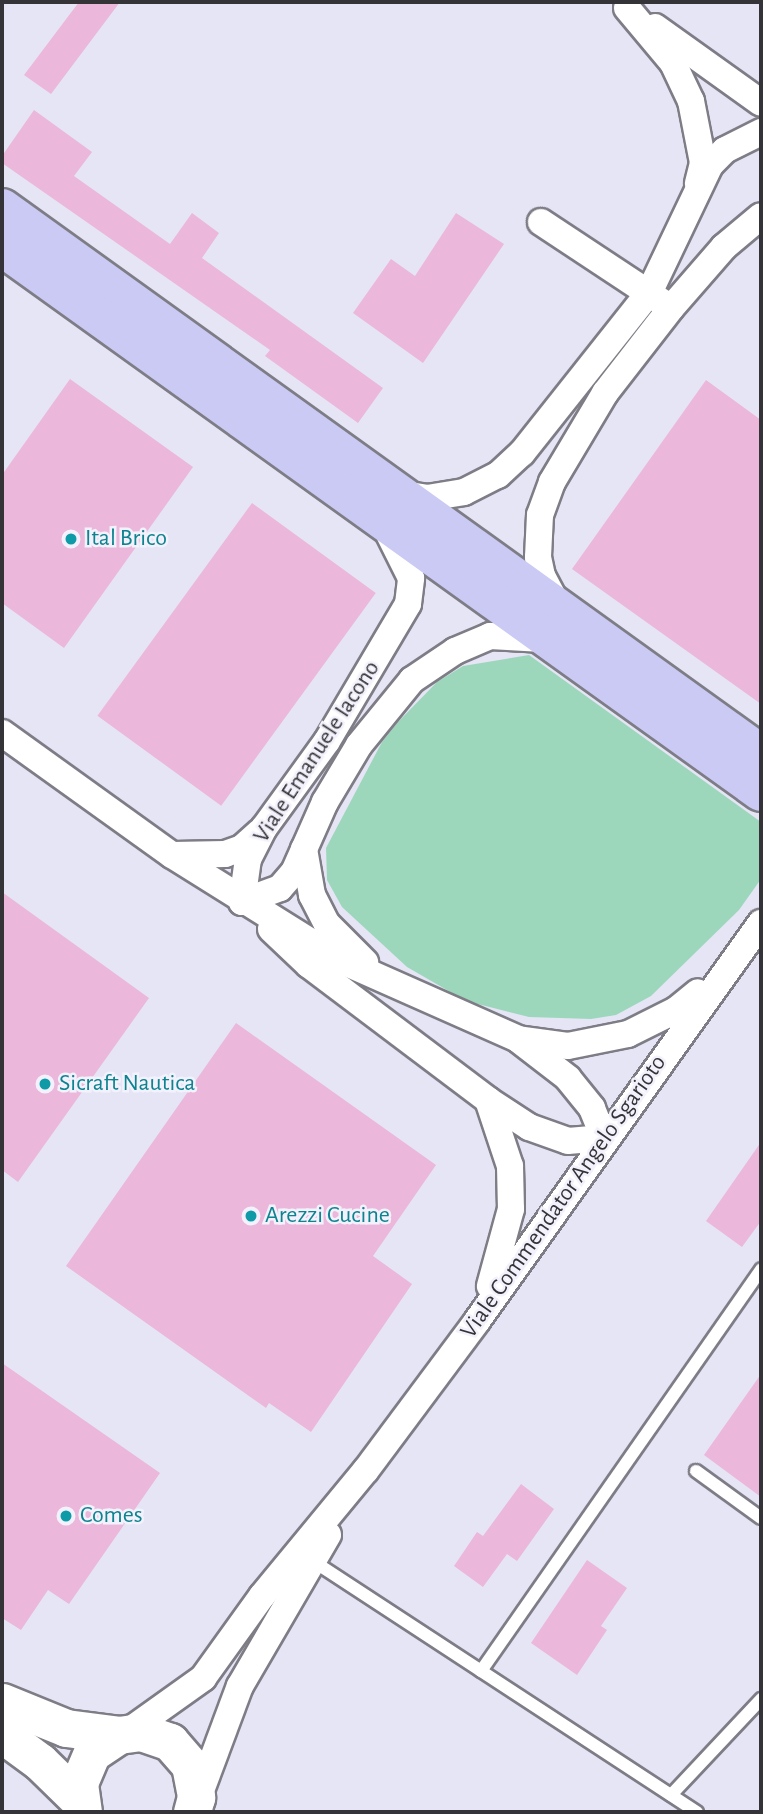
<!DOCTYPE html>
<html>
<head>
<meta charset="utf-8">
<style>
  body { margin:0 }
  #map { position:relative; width:763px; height:1814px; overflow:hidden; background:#f3f2fc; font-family:"Alegreya Sans",sans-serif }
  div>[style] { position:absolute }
  .built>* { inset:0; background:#e6e5f6; transform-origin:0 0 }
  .green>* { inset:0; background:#9cd7bc }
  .building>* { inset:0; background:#ebb7da; transform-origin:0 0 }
  .roads { filter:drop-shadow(2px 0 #7e7d86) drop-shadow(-2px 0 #7e7d86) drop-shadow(0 2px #7e7d86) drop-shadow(0 -2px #7e7d86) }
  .lane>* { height:12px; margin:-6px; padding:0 6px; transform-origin:6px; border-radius:6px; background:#fff }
  .street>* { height:26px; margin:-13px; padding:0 13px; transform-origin:13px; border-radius:13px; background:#fff }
  .secondary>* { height:37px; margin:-18.5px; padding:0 18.5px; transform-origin:18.5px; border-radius:18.5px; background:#fff }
  .primary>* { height:38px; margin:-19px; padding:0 19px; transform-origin:19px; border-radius:19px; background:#cacaf5 }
  .dots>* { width:19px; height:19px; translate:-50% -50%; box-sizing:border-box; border:4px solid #f3f2fc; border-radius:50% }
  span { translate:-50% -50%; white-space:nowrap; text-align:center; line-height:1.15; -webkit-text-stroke:5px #f3f2fc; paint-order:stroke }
  .culture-label { font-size:24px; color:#0d838f }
  .left { translate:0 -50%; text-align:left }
  .street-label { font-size:24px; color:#343438 }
  .frame { position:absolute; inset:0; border:4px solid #343438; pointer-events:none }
</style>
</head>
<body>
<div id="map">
  <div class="built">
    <i style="left:2px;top:2px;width:759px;height:1810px"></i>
  </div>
  <div class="green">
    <i style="clip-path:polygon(529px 655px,761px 822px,761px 879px,739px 910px,651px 996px,616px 1015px,591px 1019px,529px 1017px,466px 1001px,407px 967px,342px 907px,327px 880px,326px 848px,382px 742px,398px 722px,437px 682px,463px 666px)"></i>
  </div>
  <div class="building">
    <i style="clip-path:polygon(79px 2px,120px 2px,51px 94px,24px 75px)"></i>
    <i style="clip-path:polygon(34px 110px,92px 152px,74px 176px,170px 244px,192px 213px,219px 233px,202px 258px,383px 388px,358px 423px,265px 356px,270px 350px,2px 163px,2px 156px)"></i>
    <i style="clip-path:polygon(456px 213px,504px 244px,423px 363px,353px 313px,391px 259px,415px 276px)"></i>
    <i style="clip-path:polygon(70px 379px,193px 467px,64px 648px,2px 603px,2px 475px)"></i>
    <i style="clip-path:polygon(706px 380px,761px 420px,761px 704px,572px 569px)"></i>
    <i style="left:252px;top:503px;width:153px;height:263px;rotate:36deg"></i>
    <i style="clip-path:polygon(2px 892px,149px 998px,18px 1182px,2px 1170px)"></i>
    <i style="clip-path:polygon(236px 1023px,436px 1165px,373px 1256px,412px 1284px,311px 1432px,269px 1403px,266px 1408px,66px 1266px)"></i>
    <i style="clip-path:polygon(761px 1142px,761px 1221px,742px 1247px,706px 1221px)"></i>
    <i style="clip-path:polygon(2px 1363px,160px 1473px,69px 1604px,48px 1590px,21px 1630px,2px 1618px)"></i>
    <i style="clip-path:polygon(761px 1374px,761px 1497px,704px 1455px)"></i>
    <i style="clip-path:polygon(521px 1484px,554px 1509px,517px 1561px,507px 1554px,483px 1587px,454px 1566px,477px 1532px,483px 1536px)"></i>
    <i style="clip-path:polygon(587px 1560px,627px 1588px,601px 1626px,607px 1630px,577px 1675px,531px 1643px)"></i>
  </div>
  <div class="roads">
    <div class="lane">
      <i style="left:696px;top:1471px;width:80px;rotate:35.9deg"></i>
      <i style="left:313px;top:1561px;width:459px;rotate:33.2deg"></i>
      <i style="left:481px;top:1671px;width:490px;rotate:-55.1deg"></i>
      <i style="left:671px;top:1795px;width:132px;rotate:-46.8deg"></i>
    </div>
    <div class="street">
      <i style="left:627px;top:8px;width:72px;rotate:50.1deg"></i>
      <i style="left:673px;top:63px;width:42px;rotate:64.7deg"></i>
      <i style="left:691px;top:101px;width:63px;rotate:79deg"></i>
      <i style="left:703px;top:163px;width:21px;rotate:104deg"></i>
      <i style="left:655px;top:27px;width:130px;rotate:35.6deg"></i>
      <i style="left:541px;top:222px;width:145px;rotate:33.5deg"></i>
      <i style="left:403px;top:494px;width:24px;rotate:9deg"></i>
      <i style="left:427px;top:498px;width:37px;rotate:-9deg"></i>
      <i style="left:464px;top:492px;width:38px;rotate:-27deg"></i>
      <i style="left:498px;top:475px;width:33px;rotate:-43deg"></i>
      <i style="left:522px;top:453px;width:204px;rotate:-51.6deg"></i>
      <i style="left:649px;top:293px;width:142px;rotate:-64.5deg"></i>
      <i style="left:710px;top:165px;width:21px;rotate:-45deg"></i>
      <i style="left:725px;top:150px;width:40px;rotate:-26.6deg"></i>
      <i style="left:557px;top:604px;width:32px;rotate:-118deg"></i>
      <i style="left:542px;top:576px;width:19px;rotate:-102deg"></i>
      <i style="left:538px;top:557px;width:42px;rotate:-87.3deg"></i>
      <i style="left:540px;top:515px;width:35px;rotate:-70deg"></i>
      <i style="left:552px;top:482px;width:104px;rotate:-59.2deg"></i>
      <i style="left:605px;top:393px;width:108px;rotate:-52.2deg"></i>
      <i style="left:671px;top:308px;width:81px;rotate:-49deg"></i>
      <i style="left:724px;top:247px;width:48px;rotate:-40deg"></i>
      <i style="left:2px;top:733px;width:209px;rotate:35.7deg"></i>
      <i style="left:172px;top:855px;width:198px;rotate:32deg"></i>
      <i style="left:340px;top:960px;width:195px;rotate:23.9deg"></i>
      <i style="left:518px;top:1039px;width:50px;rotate:8deg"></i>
      <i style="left:568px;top:1046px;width:61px;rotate:-11.3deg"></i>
      <i style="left:628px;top:1034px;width:54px;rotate:-26.6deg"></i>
      <i style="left:676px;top:1010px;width:28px;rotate:-39deg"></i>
      <i style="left:304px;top:849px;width:47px;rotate:80.1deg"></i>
      <i style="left:312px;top:895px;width:33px;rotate:63deg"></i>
      <i style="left:327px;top:924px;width:54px;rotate:45deg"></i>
      <i style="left:173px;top:855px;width:52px;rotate:-1.1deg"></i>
      <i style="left:225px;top:854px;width:18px;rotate:-19deg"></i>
      <i style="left:242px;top:848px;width:24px;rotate:-42deg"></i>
      <i style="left:242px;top:902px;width:43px;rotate:-82.1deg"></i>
      <i style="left:248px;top:859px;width:35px;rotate:-63deg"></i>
      <i style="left:264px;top:828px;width:107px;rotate:-54.1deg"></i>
      <i style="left:327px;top:741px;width:159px;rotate:-59.4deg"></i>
      <i style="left:408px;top:604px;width:26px;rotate:-83deg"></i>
      <i style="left:411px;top:578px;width:54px;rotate:-116.6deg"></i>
      <i style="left:242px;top:902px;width:40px;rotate:-20.2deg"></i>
      <i style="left:280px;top:888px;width:21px;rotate:-49deg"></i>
      <i style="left:294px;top:872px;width:77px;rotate:-66.1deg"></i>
      <i style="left:325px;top:802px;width:66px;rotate:-59.2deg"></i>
      <i style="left:359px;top:745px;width:84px;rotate:-50.8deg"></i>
      <i style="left:412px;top:680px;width:52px;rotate:-34deg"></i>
      <i style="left:455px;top:651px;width:38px;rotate:-23deg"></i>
      <i style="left:490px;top:636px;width:53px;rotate:3.2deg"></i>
      <i style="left:271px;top:929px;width:52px;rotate:43.5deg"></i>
      <i style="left:309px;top:965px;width:224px;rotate:37deg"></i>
      <i style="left:488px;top:1100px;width:70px;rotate:71.6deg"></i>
      <i style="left:510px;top:1166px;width:43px;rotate:88.7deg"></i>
      <i style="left:511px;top:1209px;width:80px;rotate:105.3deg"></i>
      <i style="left:488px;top:1100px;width:49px;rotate:33.4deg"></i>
      <i style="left:529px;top:1127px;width:41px;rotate:19.7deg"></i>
      <i style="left:568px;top:1141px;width:36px;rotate:-5deg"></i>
      <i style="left:604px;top:1138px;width:32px;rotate:-112deg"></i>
      <i style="left:592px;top:1108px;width:38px;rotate:-129deg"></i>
      <i style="left:568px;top:1078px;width:61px;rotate:-142.4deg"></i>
      <i style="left:126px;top:1733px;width:95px;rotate:-35.5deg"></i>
      <i style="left:203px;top:1678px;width:101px;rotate:-54.3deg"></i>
      <i style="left:262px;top:1596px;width:163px;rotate:-50.5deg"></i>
      <i style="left:366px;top:1470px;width:186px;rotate:-53.3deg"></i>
      <i style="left:477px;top:1321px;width:489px;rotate:-54.5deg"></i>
      <i style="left:196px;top:1804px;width:126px;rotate:-69.6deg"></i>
      <i style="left:240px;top:1686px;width:175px;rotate:-59.8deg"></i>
    </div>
    <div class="secondary">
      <i style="left:2px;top:1702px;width:69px;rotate:22.1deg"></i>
      <i style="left:66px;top:1728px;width:53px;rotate:7.5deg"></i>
      <i style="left:2px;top:1734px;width:47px;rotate:36.4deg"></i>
      <i style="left:40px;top:1762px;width:54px;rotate:44.3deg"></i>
      <i style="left:83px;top:1812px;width:29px;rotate:-98deg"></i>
      <i style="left:79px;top:1783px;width:33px;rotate:-67deg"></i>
      <i style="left:92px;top:1753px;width:32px;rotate:-34deg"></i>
      <i style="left:119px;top:1735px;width:22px;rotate:-8deg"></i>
      <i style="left:141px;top:1732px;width:31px;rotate:19deg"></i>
      <i style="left:170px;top:1742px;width:30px;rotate:49deg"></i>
      <i style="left:190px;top:1765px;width:33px;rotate:79deg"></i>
      <i style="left:196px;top:1797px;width:16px;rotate:105deg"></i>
    </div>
    <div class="primary">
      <i style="left:2px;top:208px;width:935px;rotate:35.73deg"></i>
      <i style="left:2px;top:247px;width:934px;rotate:35.68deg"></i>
    </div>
  </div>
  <div class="dots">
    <i style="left:71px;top:539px;background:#0f9aa8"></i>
    <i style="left:45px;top:1084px;background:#0f9aa8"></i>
    <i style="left:251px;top:1216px;background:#0f9aa8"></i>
    <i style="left:66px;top:1516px;background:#0f9aa8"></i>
  </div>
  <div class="culture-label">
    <span class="left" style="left:85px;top:539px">Ital Brico</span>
    <span class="left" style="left:59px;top:1084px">Sicraft Nautica</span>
    <span class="left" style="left:265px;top:1216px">Arezzi Cucine</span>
    <span class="left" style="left:80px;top:1516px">Comes</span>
  </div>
  <div class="street-label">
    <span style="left:317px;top:752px;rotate:-57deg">Viale Emanuele Iacono</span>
    <span style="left:564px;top:1197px;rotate:-55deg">Viale Commendator Angelo Sgarioto</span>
  </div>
  <div class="frame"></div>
</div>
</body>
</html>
